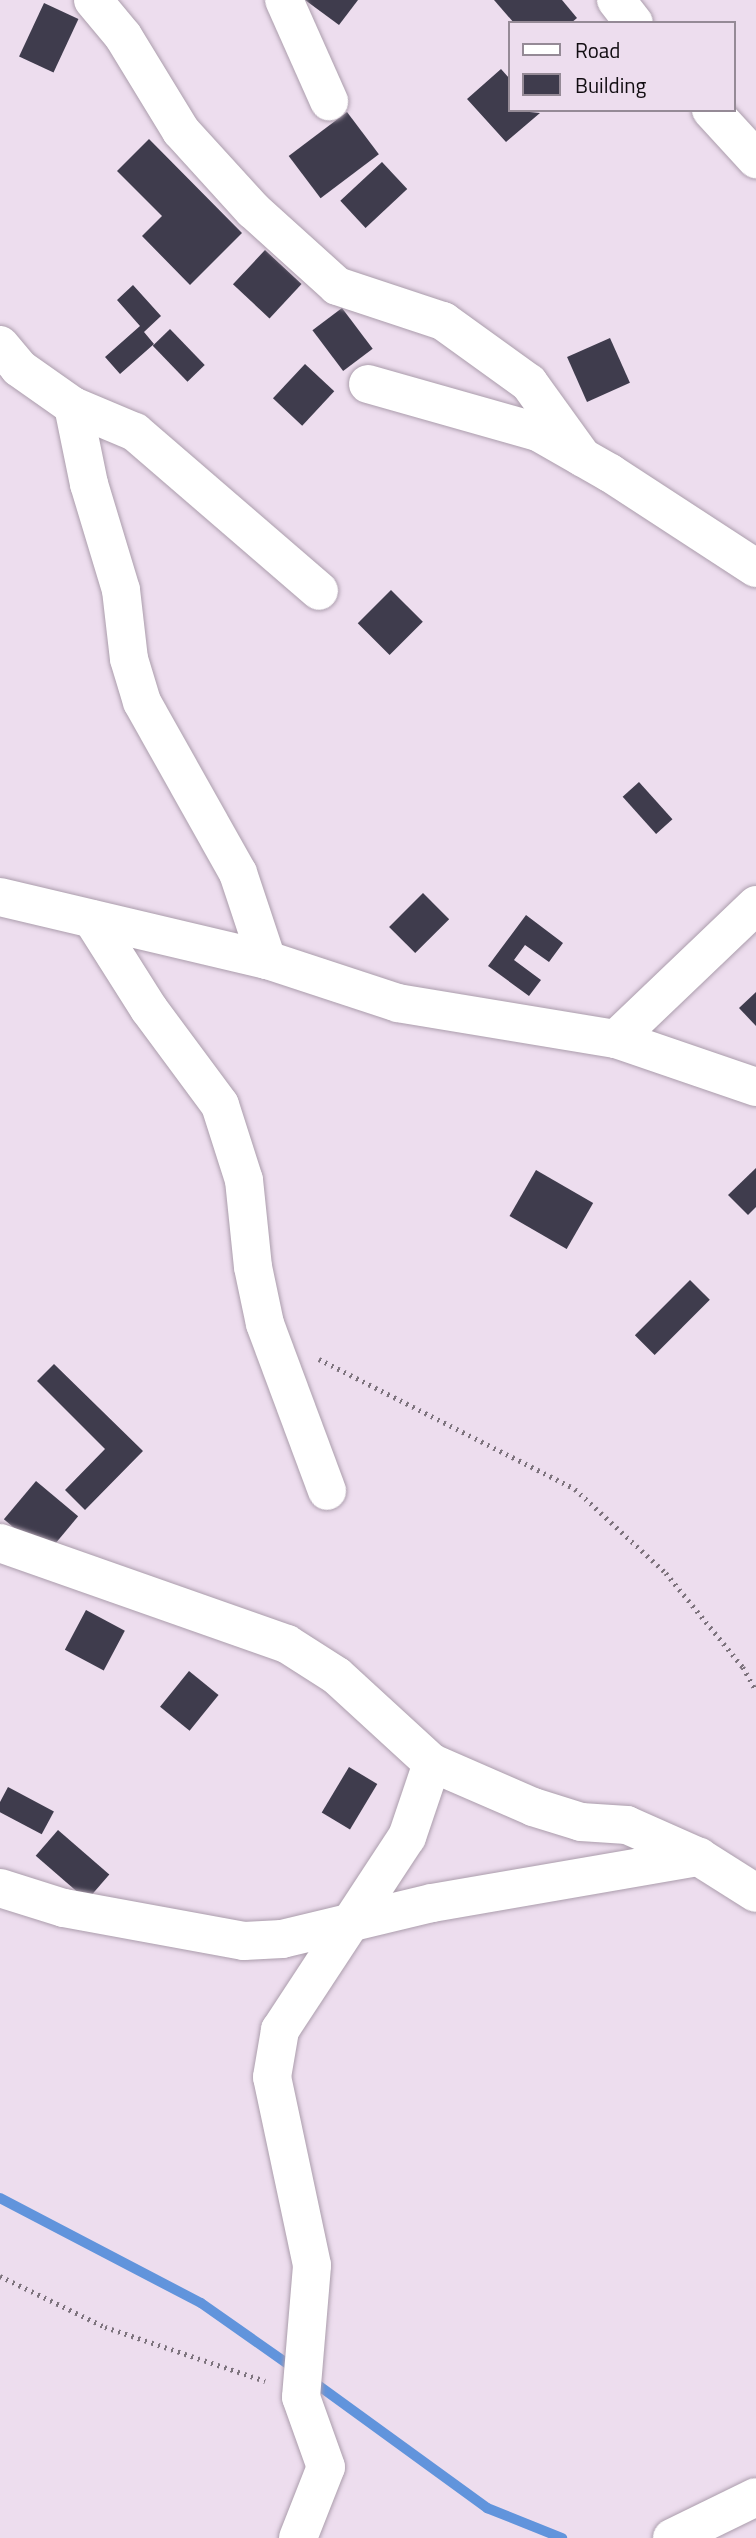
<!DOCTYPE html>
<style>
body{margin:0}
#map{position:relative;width:756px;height:2538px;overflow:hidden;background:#edddee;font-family:"Titillium Web",sans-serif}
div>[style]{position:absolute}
.stream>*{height:10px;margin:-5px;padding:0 5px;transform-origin:5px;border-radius:5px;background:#6194dc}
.building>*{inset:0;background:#3f3c4d;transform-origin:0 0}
.path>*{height:4.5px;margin-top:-2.25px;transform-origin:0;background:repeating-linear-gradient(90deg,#7d737d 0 2px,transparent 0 7px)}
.roads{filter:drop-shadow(0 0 2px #ab9dac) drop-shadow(0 0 2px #ab9dac)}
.minor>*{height:38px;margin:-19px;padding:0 19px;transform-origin:19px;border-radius:19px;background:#fff}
span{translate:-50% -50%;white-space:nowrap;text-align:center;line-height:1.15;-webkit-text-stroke:7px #edddee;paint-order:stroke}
.legend{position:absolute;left:508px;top:21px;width:228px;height:91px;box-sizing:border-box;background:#edddee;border:2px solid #958a96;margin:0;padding:9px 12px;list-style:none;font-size:21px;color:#120d12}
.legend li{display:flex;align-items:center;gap:14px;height:35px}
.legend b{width:35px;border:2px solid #958a96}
</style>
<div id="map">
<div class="stream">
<i style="left:0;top:2198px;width:227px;rotate:27.6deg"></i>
<i style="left:201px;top:2303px;width:115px;rotate:35.1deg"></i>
<i style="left:311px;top:2380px;width:218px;rotate:36deg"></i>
<i style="left:487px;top:2508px;width:81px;rotate:21.8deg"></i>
</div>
<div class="building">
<i style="clip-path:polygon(305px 0,358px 0,339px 25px)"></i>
<i style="clip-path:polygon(494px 0,562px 0,577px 18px,571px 23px,514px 23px)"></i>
<i style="left:44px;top:3px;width:38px;height:59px;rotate:25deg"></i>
<i style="clip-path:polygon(501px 69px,509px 78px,509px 110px,540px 113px,506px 142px,467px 99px)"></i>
<i style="left:347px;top:112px;width:53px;height:73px;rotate:53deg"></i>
<i style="clip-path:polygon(149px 139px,242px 233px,190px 285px,142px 236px,162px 216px,117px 171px)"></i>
<i style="left:382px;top:162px;width:37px;height:57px;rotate:47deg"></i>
<i style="left:265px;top:250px;width:50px;height:47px;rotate:43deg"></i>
<i style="clip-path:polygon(133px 285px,161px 316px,144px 332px,154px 344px,120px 374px,105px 357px,140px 326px,117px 300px)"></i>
<i style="left:342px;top:308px;width:51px;height:37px;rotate:53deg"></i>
<i style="left:170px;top:329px;width:50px;height:24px;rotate:46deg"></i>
<i style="left:610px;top:338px;width:49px;height:47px;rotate:66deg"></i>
<i style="left:305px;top:364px;width:40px;height:47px;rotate:43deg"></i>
<i style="left:391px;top:590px;width:45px;height:47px;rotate:45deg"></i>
<i style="left:639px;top:782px;width:50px;height:22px;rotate:48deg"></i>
<i style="left:423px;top:893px;width:37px;height:48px;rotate:45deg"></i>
<i style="clip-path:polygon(526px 915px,563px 943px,549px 962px,525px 945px,514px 960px,541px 980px,529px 996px,488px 966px)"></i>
<i style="clip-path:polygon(756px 992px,756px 1026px,739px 1008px)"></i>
<i style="clip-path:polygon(756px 1168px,756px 1207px,748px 1215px,728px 1195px)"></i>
<i style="left:536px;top:1170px;width:66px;height:53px;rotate:30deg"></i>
<i style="left:690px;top:1280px;width:28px;height:78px;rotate:45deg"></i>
<i style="clip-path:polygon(54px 1364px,143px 1451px,85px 1510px,65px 1490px,105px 1449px,37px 1381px)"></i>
<i style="left:36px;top:1481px;width:55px;height:50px;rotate:40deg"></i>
<i style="left:86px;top:1610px;width:44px;height:45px;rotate:28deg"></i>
<i style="left:189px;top:1671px;width:38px;height:46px;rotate:39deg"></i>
<i style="left:349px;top:1767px;width:33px;height:53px;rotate:31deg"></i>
<i style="left:8px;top:1787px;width:52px;height:26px;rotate:28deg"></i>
<i style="left:58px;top:1830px;width:68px;height:34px;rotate:41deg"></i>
</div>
<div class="path">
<i style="left:319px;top:1359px;width:287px;rotate:26.9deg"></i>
<i style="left:575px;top:1489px;width:124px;rotate:42.7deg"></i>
<i style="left:666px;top:1573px;width:122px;rotate:50.7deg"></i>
<i style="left:743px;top:1667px;width:26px;rotate:61deg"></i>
<i style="left:0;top:2276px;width:117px;rotate:25.9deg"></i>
<i style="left:105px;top:2327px;width:169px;rotate:18.6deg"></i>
</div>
<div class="roads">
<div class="minor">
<i style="left:93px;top:0;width:47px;rotate:50.2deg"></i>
<i style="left:123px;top:36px;width:111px;rotate:58.6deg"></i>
<i style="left:181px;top:131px;width:107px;rotate:47.7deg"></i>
<i style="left:253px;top:210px;width:113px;rotate:42.1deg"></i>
<i style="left:337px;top:286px;width:112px;rotate:18.3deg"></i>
<i style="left:443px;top:321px;width:106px;rotate:35.8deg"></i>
<i style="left:529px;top:383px;width:92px;rotate:54.2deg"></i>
<i style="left:284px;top:0;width:111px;rotate:66deg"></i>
<i style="left:616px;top:0;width:29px;rotate:52deg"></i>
<i style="left:711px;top:110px;width:67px;rotate:47.4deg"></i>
<i style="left:0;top:345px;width:30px;rotate:50deg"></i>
<i style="left:19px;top:368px;width:66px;rotate:35.1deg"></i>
<i style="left:73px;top:406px;width:67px;rotate:22.8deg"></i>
<i style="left:135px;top:432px;width:243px;rotate:40.8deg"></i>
<i style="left:368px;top:384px;width:177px;rotate:15.8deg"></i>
<i style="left:538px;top:432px;width:83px;rotate:29.7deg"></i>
<i style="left:610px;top:473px;width:174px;rotate:33.1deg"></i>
<i style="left:73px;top:406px;width:80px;rotate:78.4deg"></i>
<i style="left:89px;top:484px;width:111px;rotate:73.2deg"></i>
<i style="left:121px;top:590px;width:69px;rotate:83.4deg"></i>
<i style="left:129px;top:659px;width:45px;rotate:73.2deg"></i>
<i style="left:142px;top:702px;width:196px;rotate:60.7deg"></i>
<i style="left:238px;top:873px;width:92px;rotate:71.6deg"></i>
<i style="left:0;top:897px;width:274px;rotate:13.3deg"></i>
<i style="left:267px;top:960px;width:138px;rotate:18.2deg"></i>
<i style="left:398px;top:1003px;width:221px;rotate:9.4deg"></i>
<i style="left:616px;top:1039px;width:148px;rotate:18.9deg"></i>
<i style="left:92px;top:919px;width:107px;rotate:57.7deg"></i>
<i style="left:149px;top:1009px;width:119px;rotate:53.5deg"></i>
<i style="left:220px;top:1105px;width:79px;rotate:72.3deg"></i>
<i style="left:244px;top:1180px;width:87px;rotate:84.1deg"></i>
<i style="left:253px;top:1267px;width:58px;rotate:78.1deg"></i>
<i style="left:265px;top:1324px;width:178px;rotate:69.6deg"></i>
<i style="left:616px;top:1039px;width:194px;rotate:-43.7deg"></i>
<i style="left:0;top:1543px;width:304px;rotate:19.4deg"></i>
<i style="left:287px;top:1644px;width:59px;rotate:32.6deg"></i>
<i style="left:337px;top:1676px;width:129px;rotate:42.5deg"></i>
<i style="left:432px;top:1763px;width:110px;rotate:23.5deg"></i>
<i style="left:533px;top:1807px;width:50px;rotate:17.4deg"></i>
<i style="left:581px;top:1822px;width:46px;rotate:3.7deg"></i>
<i style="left:627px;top:1825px;width:79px;rotate:24deg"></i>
<i style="left:699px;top:1857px;width:67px;rotate:32.3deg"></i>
<i style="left:0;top:1888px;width:67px;rotate:17.4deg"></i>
<i style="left:64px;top:1908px;width:183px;rotate:10.4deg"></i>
<i style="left:244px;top:1941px;width:38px;rotate:-3deg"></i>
<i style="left:282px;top:1939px;width:154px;rotate:-13.5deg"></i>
<i style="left:432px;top:1903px;width:271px;rotate:-9.8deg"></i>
<i style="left:298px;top:2538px;width:76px;rotate:-68.5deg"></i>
<i style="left:326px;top:2467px;width:74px;rotate:-109.7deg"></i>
<i style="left:301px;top:2397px;width:132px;rotate:-85.2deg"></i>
<i style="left:312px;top:2265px;width:192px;rotate:-102deg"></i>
<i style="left:272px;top:2077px;width:48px;rotate:-80.3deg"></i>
<i style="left:280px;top:2030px;width:231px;rotate:-56.7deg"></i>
<i style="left:407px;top:1837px;width:78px;rotate:-71.3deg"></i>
<i style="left:672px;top:2538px;width:93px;rotate:-26deg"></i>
</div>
</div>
<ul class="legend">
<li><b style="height:9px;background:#fff"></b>Road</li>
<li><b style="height:19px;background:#3f3c4d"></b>Building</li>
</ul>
</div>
